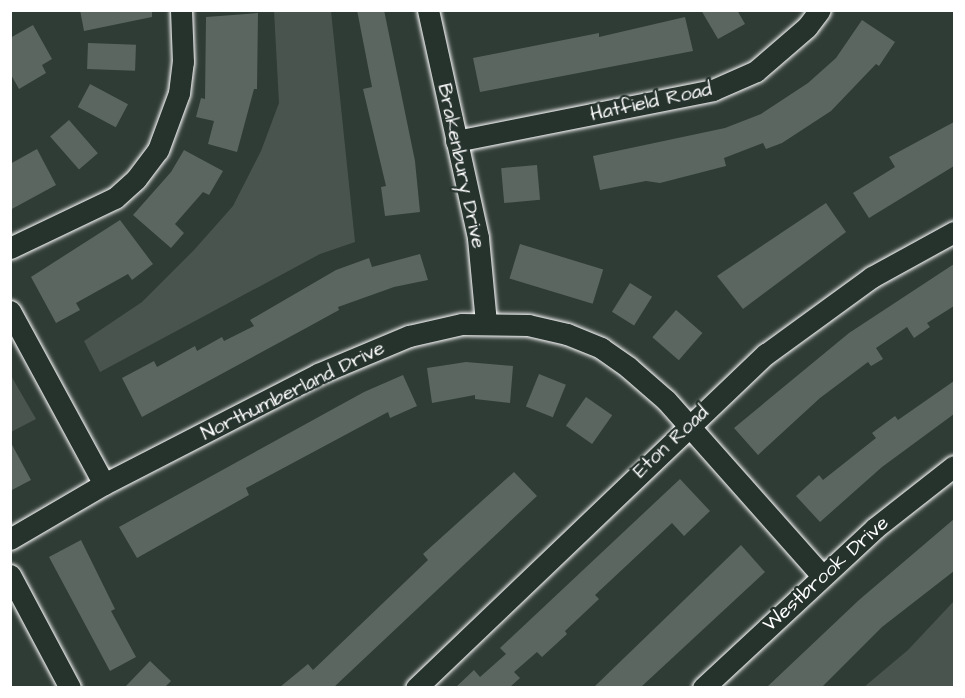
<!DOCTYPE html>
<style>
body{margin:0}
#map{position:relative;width:965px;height:698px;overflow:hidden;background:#2f3b35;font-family:"Architects Daughter",sans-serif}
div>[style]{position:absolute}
.green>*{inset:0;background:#4a544f}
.building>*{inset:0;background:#5b6661;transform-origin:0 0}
.roads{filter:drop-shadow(0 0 2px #fff) drop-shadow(0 0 2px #fff)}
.minor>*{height:21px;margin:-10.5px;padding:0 10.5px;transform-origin:10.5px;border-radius:10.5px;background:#26332d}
span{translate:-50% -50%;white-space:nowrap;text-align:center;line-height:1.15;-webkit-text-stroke:4.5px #26332d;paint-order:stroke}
.street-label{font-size:20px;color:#fff}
.frame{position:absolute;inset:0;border:12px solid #fff;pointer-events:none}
</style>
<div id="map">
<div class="green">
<i style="clip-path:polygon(274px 11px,331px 11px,355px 242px,320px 254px,100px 372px,84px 341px,142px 302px,194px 250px,233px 206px,261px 151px,279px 103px)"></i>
<i style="clip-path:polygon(10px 374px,36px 419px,11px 432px,10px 432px)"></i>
<i style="clip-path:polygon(954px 601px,954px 687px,864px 687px,908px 650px)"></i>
</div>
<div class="building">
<i style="clip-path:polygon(80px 10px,152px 10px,152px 17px,84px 31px)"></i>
<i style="clip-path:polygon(357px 10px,384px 10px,415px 161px,420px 212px,385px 216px,381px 187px,386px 186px,363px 89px,372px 87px)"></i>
<i style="clip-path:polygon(701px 10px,737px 10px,745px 24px,718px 39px)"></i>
<i style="clip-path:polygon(258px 13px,257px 89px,254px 89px,237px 152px,208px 144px,214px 121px,196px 117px,201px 98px,205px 99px,206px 17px)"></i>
<i style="clip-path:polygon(685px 17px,693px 51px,480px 92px,473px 58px,599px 33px,599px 37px)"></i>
<i style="clip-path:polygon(862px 20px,895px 42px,879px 66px,876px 64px,831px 111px,782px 143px,766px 149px,763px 143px,724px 158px,726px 166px,660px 183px,646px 181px,600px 190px,593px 156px,725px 128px,761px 114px,808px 83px,836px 58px)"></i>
<i style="clip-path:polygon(33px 25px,52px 59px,42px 65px,46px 73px,19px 89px,10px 73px,10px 38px)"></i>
<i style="left:88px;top:43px;width:48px;height:26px;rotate:2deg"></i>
<i style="left:90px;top:84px;width:43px;height:26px;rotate:28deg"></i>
<i style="left:69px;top:120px;width:44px;height:25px;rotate:49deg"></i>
<i style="clip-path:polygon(954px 122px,954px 166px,869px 218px,853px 193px,895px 167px,889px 157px)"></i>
<i style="clip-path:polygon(37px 149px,56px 185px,10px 210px,10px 164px)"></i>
<i style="clip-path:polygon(184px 150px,223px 171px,209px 195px,203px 192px,175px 224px,184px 233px,171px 248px,133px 215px,171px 172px)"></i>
<i style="left:537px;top:165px;width:35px;height:36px;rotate:85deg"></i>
<i style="clip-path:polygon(826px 203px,846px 232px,743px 309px,717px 276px)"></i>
<i style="clip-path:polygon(120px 220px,153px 264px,132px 280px,128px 274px,76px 303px,80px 310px,56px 323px,31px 277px)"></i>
<i style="left:520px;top:244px;width:87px;height:36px;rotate:17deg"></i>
<i style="clip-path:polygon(420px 254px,428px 280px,394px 287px,338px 307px,339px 310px,308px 327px,142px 417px,122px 378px,154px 361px,157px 367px,195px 346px,197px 351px,222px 337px,224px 341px,254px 326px,250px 320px,336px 270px,369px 258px,372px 267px)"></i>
<i style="clip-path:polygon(954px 264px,954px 306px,927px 323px,930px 327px,914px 338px,907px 327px,876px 348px,883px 359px,871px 366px,868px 362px,820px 398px,758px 455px,734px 428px,849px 333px)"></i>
<i style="left:630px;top:283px;width:26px;height:34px;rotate:32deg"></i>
<i style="left:676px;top:310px;width:35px;height:36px;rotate:41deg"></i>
<i style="clip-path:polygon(466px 362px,513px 366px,510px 403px,475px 399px,475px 395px,432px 403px,427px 368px)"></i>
<i style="left:539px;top:374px;width:29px;height:35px;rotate:22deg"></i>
<i style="clip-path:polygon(403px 375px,417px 406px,390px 418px,388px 412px,246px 488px,249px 495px,137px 558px,119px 527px,364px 392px)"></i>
<i style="clip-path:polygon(954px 381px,954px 414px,882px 467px,820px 522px,796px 496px,819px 475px,823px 480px,876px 438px,872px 433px,895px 416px,898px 420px)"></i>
<i style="left:586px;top:397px;width:32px;height:35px;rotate:35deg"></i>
<i style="clip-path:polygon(10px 441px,31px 480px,10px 491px)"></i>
<i style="clip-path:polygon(514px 472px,537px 496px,334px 687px,280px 687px,308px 664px,313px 670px,428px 560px,423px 554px)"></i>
<i style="clip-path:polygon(680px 479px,710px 511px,684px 536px,672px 523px,595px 595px,599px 599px,565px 631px,567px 634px,542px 657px,537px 652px,514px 672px,520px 678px,510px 687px,456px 687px,474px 670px,480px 677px,506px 654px,500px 648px)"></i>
<i style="clip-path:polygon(954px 519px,954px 571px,882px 627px,822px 687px,767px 687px,859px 600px)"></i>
<i style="clip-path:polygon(81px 540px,115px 609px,111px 611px,136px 657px,110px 671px,49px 557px)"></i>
<i style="clip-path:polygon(741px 545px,765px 572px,641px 687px,594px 687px)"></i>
<i style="clip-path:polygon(150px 661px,171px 681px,165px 687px,125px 687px)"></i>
</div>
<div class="roads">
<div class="minor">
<i style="left:428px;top:10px;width:233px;rotate:77.6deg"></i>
<i style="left:478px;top:238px;width:85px;rotate:84.6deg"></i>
<i style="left:456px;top:141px;width:262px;rotate:-11.2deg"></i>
<i style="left:713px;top:90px;width:47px;rotate:-23.8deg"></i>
<i style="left:756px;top:71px;width:67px;rotate:-40.8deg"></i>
<i style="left:807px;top:27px;width:21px;rotate:-53deg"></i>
<i style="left:10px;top:248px;width:116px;rotate:-25.5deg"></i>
<i style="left:115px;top:198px;width:28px;rotate:-42deg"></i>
<i style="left:136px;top:179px;width:36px;rotate:-53deg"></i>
<i style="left:158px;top:150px;width:61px;rotate:-69.8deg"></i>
<i style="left:179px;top:93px;width:31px;rotate:-83deg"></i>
<i style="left:183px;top:62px;width:52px;rotate:-92.2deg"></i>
<i style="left:10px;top:311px;width:197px;rotate:61.5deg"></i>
<i style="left:10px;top:539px;width:109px;rotate:-30.3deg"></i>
<i style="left:104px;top:484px;width:241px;rotate:-27.2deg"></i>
<i style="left:318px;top:374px;width:99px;rotate:-22.7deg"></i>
<i style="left:409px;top:336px;width:54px;rotate:-12.8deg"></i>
<i style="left:462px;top:324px;width:66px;rotate:0.9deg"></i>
<i style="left:528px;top:325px;width:40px;rotate:13deg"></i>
<i style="left:567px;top:334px;width:37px;rotate:22deg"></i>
<i style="left:601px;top:348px;width:33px;rotate:35deg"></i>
<i style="left:628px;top:367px;width:50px;rotate:41deg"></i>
<i style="left:666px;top:400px;width:235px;rotate:48.4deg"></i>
<i style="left:10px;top:575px;width:128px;rotate:62deg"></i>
<i style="left:416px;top:688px;width:484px;rotate:-43.7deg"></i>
<i style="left:766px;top:354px;width:131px;rotate:-36deg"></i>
<i style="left:872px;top:277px;width:94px;rotate:-28.8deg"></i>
<i style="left:703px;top:688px;width:235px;rotate:-42.9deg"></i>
<i style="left:875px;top:528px;width:100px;rotate:-38.1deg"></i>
</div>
</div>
<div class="street-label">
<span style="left:651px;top:102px;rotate:-12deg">Hatfield Road</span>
<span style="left:461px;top:166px;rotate:78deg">Brakenbury Drive</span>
<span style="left:293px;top:391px;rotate:-26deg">Northumberland Drive</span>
<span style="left:671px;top:442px;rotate:-43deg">Eton Road</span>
<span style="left:826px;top:574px;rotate:-42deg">Westbrook Drive</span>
</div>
<div class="frame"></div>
</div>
